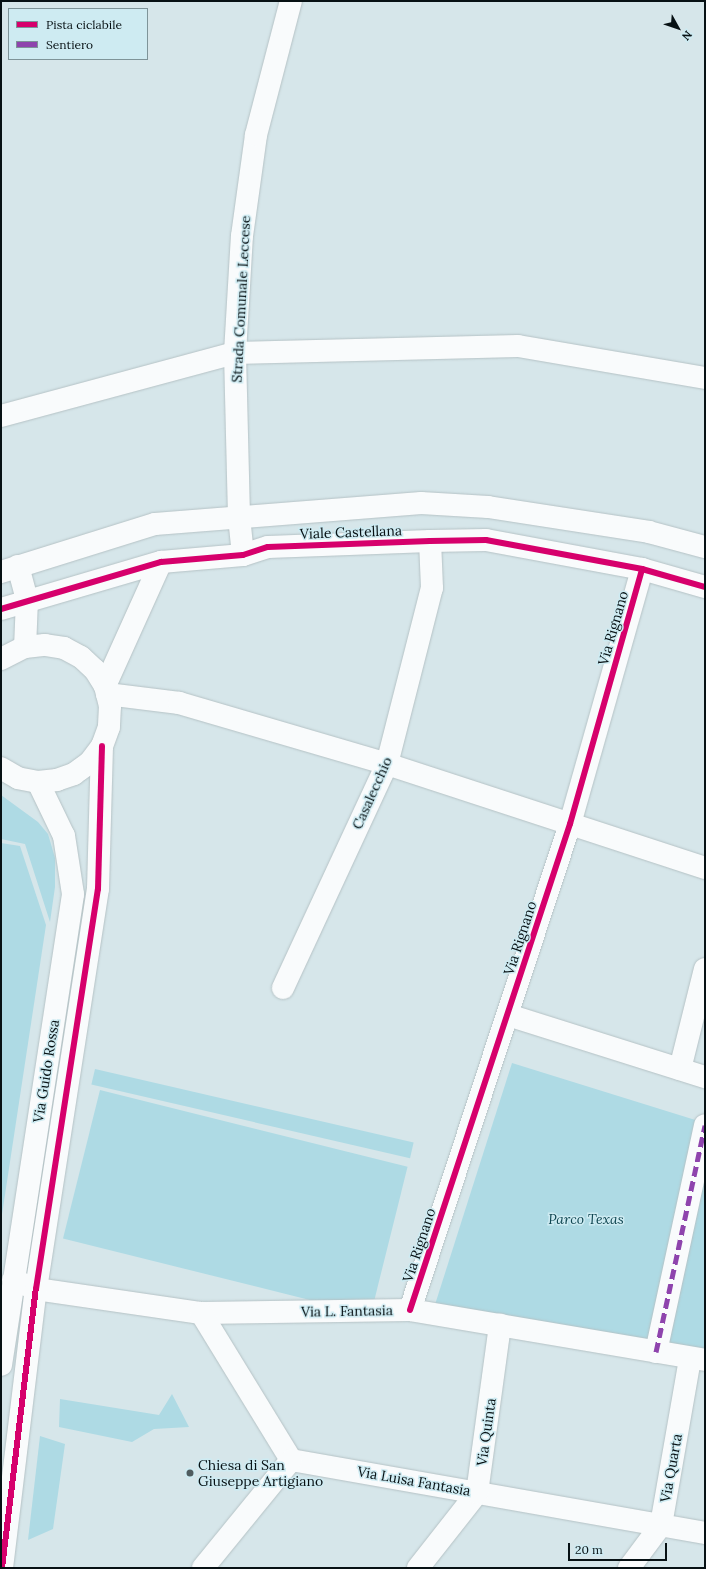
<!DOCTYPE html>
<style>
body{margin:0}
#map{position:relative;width:706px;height:1569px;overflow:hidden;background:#d6e6ea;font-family:Lora,serif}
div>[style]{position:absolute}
.green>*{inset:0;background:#aedae4;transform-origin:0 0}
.roads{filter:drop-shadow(0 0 1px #b5c2c5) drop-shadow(0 0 1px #b5c2c5)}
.street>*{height:22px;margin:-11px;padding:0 11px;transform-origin:11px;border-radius:11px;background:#f9fbfc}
.quiet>*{height:5px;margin-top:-2.5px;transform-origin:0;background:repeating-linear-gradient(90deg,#8e44ad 0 10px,transparent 0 15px)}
.cycleway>*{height:6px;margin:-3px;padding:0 3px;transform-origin:3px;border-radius:3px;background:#d6006c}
.dots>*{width:11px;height:11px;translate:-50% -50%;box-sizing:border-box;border:2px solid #ceebf2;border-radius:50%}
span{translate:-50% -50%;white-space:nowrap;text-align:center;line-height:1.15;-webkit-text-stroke:3px #ceebf2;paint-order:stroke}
.street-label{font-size:14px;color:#071114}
.park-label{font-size:14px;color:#0f4651;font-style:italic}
.poi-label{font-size:14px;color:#071114}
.left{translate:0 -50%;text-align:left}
.frame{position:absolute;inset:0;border:2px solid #071114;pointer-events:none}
.legend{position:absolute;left:8px;top:8px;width:140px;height:52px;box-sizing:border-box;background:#ceebf2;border:1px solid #7e9499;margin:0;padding:5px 7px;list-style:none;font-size:12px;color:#071114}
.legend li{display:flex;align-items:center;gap:8px;height:20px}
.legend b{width:20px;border:1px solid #7e9499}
.north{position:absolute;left:658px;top:8px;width:40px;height:40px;-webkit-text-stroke:3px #ceebf2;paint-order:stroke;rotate:130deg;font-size:11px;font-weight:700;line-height:16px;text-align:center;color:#071114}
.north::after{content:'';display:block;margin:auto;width:14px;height:18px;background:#071114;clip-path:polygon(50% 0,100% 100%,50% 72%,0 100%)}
.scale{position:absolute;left:568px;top:1543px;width:99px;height:18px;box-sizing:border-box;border:2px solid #071114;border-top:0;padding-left:5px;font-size:12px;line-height:14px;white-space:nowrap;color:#071114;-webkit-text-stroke:3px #ceebf2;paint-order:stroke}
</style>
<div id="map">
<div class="green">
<i style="clip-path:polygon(1px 795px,38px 822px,48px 834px,55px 858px,55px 887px,50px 922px,25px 844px,1px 839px)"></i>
<i style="clip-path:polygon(1px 843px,20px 846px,46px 925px,1px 1221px)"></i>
<i style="clip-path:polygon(512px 1063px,705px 1123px,705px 1360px,432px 1314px)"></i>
<i style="left:95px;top:1069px;width:327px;height:16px;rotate:13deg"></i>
<i style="left:100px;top:1090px;width:317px;height:153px;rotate:14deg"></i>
<i style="clip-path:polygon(172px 1394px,189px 1427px,154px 1429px,132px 1442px,59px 1427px,60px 1399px,159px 1415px)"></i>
<i style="clip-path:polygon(40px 1436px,65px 1444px,53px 1529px,28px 1540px)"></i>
</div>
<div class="roads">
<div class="street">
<i style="left:1px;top:416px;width:242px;rotate:-15.1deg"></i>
<i style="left:235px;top:353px;width:283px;rotate:-1.4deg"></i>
<i style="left:518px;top:346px;width:190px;rotate:9.7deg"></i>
<i style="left:243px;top:555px;width:38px;rotate:-96deg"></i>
<i style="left:239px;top:517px;width:164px;rotate:-91.4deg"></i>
<i style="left:235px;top:353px;width:117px;rotate:-86.6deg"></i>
<i style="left:242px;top:236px;width:102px;rotate:-82.1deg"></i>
<i style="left:256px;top:135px;width:138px;rotate:-75.4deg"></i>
<i style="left:18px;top:566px;width:35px;rotate:75deg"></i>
<i style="left:27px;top:600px;width:47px;rotate:92.4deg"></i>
<i style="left:1px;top:572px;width:161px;rotate:-17.3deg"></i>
<i style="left:155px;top:524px;width:267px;rotate:-4.5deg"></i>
<i style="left:421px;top:503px;width:67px;rotate:3.4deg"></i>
<i style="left:488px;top:507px;width:163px;rotate:8.8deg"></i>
<i style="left:649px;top:532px;width:58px;rotate:15deg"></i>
<i style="left:1px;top:609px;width:167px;rotate:-16.4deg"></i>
<i style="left:161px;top:562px;width:82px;rotate:-4.9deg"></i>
<i style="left:243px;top:555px;width:26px;rotate:-18deg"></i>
<i style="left:268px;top:547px;width:162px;rotate:-2.1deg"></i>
<i style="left:430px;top:541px;width:56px;rotate:-1deg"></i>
<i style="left:486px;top:540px;width:159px;rotate:10.5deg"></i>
<i style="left:642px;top:569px;width:66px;rotate:15.9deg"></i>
<i style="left:1px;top:659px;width:27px;rotate:-27deg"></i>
<i style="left:25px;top:647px;width:20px;rotate:-6deg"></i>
<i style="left:45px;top:645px;width:19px;rotate:9deg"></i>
<i style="left:64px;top:648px;width:19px;rotate:28deg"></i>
<i style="left:81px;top:657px;width:19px;rotate:43deg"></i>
<i style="left:95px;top:670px;width:19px;rotate:58deg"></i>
<i style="left:105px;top:686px;width:21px;rotate:76deg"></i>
<i style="left:110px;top:706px;width:21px;rotate:93deg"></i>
<i style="left:109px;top:727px;width:20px;rotate:110deg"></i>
<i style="left:102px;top:746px;width:21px;rotate:127deg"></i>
<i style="left:89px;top:763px;width:19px;rotate:144deg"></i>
<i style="left:74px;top:774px;width:18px;rotate:161deg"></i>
<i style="left:57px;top:780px;width:19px;rotate:174deg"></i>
<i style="left:38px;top:782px;width:20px;rotate:-169deg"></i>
<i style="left:18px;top:778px;width:20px;rotate:-150deg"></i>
<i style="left:105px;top:686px;width:136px;rotate:-65.7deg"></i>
<i style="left:107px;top:694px;width:73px;rotate:7.1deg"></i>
<i style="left:179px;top:703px;width:217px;rotate:16.3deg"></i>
<i style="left:387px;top:764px;width:335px;rotate:18.1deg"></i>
<i style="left:283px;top:988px;width:247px;rotate:-65.1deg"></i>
<i style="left:387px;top:764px;width:182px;rotate:-75.7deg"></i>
<i style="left:432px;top:588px;width:47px;rotate:-92.4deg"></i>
<i style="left:508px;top:1015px;width:207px;rotate:17.5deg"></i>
<i style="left:680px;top:1069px;width:103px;rotate:-76deg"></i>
<i style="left:13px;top:1280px;width:25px;rotate:21deg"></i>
<i style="left:36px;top:1289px;width:167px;rotate:8.3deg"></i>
<i style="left:201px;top:1313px;width:209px;rotate:-0.8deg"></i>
<i style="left:410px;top:1310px;width:299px;rotate:9.6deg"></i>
<i style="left:410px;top:1310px;width:512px;rotate:-71.78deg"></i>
<i style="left:570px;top:824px;width:265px;rotate:-74.2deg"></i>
<i style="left:201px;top:1313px;width:172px;rotate:58.5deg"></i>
<i style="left:291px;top:1460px;width:420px;rotate:10deg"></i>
<i style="left:656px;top:1352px;width:232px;rotate:-77.8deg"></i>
<i style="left:1px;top:1365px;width:476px;rotate:-81.3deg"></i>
<i style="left:73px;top:894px;width:59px;rotate:-98.8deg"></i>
<i style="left:64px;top:836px;width:60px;rotate:-115.7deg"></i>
<i style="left:2px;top:1568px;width:281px;rotate:-83.1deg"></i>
<i style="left:36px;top:1289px;width:405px;rotate:-81.2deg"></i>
<i style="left:98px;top:889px;width:143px;rotate:-88.4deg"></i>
<i style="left:203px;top:1568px;width:139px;rotate:-50.8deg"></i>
<i style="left:418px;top:1568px;width:95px;rotate:-51.8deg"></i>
<i style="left:477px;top:1493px;width:170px;rotate:-82.2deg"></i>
<i style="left:629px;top:1568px;width:54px;rotate:-53.3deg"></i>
<i style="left:661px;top:1525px;width:169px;rotate:-80.1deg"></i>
</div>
</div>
<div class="quiet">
<i style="left:656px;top:1352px;width:232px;rotate:-77.8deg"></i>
</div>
<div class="cycleway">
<i style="left:1px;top:609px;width:167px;rotate:-16.4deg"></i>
<i style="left:161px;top:562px;width:82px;rotate:-4.9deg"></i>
<i style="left:243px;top:555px;width:26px;rotate:-18deg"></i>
<i style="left:268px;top:547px;width:162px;rotate:-2.1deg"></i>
<i style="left:430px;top:541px;width:56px;rotate:-1deg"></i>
<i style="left:486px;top:540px;width:159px;rotate:10.5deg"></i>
<i style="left:642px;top:569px;width:66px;rotate:15.9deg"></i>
<i style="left:410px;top:1310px;width:512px;rotate:-71.78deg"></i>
<i style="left:570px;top:824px;width:265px;rotate:-74.2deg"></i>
<i style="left:2px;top:1568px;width:281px;rotate:-83.1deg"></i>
<i style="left:36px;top:1289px;width:405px;rotate:-81.2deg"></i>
<i style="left:98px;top:889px;width:143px;rotate:-88.4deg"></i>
</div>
<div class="dots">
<i style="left:190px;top:1473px;background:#4f5c5f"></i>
</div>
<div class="street-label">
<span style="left:241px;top:299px;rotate:-87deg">Strada Comunale Leccese</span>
<span style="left:351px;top:532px;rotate:-2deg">Viale Castellana</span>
<span style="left:613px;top:628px;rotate:-74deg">Via Rignano</span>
<span style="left:372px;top:793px;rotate:-66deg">Casalecchio</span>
<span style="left:520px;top:938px;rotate:-72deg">Via Rignano</span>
<span style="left:46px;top:1071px;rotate:-81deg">Via Guido Rossa</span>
<span style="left:419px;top:1245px;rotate:-72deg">Via Rignano</span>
<span style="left:347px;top:1311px;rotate:-1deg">Via L. Fantasia</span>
<span style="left:486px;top:1432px;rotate:-82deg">Via Quinta</span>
<span style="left:671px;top:1468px;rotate:-80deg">Via Quarta</span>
<span style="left:414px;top:1481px;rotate:10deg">Via Luisa Fantasia</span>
</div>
<div class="park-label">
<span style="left:586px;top:1219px">Parco Texas</span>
</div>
<div class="poi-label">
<span class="left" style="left:198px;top:1473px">Chiesa di San<br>Giuseppe Artigiano</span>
</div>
<div class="frame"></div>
<ul class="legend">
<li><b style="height:5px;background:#d6006c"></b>Pista ciclabile</li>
<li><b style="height:5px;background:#8e44ad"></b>Sentiero</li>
</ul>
<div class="north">N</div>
<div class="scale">20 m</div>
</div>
